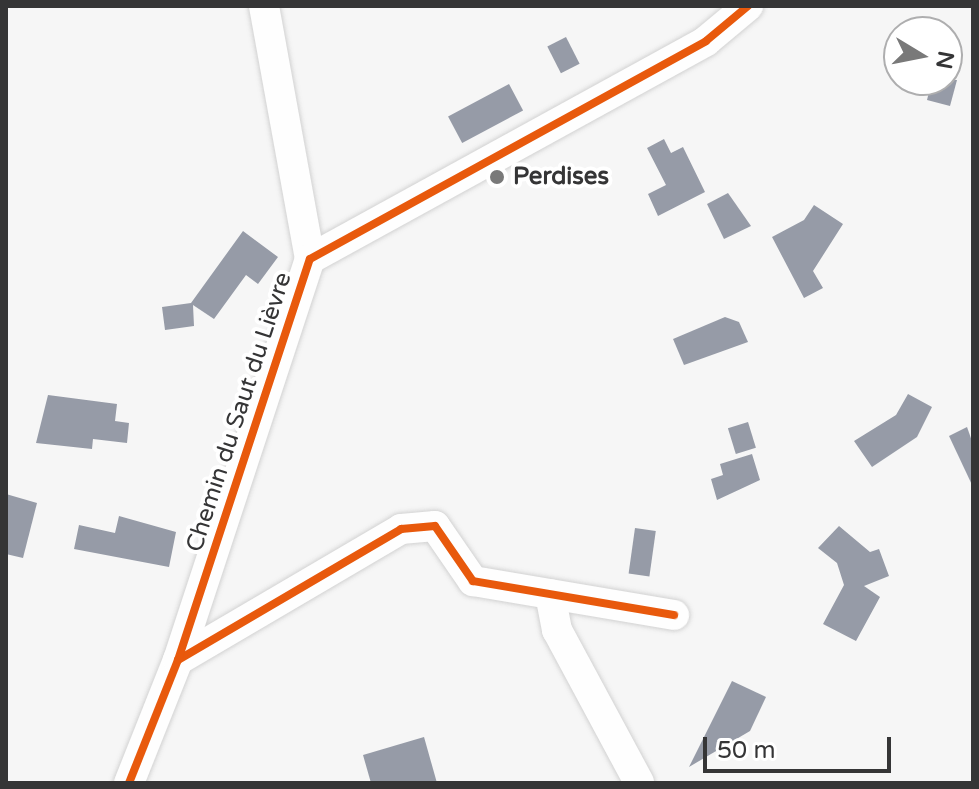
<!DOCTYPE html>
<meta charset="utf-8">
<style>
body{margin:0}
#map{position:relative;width:979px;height:789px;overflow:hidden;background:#f6f6f6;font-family:"Varela Round",sans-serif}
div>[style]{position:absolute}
.building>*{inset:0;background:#969ba7;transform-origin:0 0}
.roads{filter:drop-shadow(0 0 2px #d2d2d2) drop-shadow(0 0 2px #d2d2d2)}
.minor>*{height:30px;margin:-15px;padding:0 15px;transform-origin:15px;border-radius:15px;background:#fefefe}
.cycleway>*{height:8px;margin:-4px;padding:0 4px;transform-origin:4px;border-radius:4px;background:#e8590c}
.dots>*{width:22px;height:22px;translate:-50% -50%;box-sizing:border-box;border:4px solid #fff;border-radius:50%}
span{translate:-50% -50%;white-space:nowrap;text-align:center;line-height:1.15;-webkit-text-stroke:8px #fff;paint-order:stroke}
.poi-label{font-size:24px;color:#353536;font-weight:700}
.left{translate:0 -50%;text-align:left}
.street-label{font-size:24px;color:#353536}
.frame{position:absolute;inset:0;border:8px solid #353536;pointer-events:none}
.north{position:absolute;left:883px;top:16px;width:80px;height:80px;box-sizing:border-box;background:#fff;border:2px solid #aeaeaf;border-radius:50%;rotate:100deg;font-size:22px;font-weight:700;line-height:32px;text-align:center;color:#353536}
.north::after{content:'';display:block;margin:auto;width:28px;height:36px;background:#797979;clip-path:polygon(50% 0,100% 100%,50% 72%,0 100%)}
.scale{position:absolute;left:703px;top:737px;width:188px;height:36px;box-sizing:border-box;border:4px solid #353536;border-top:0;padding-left:10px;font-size:24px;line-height:28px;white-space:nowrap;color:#353536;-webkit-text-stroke:6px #fff;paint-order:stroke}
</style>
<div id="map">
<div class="building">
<i style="left:566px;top:37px;width:30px;height:21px;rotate:63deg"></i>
<i style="clip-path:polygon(932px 80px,957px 80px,950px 106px,927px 100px)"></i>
<i style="left:509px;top:84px;width:30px;height:69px;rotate:62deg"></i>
<i style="clip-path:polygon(664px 139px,671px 153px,683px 147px,705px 192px,658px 216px,648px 194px,666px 185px,647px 148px)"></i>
<i style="clip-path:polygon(728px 193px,751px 226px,724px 239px,707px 204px)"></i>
<i style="clip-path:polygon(814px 205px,843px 224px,813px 271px,823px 288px,804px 298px,772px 237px,804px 220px)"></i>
<i style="clip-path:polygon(243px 231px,278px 257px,258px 284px,246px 275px,214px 319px,193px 305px,194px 326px,165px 330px,162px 307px,191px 303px)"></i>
<i style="clip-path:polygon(725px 317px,739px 322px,748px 342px,684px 365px,673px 339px)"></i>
<i style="clip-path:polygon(908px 394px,932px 407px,917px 437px,872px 467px,854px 441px,896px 415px)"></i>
<i style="clip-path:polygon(48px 395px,117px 404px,115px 421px,129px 423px,127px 443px,93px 439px,92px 449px,36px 443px)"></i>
<i style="left:748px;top:422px;width:27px;height:21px;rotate:73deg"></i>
<i style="clip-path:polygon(967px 427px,973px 444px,973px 487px,949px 436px)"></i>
<i style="clip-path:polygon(752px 454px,760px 480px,717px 500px,711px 479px,723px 475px,720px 464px)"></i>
<i style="clip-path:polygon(6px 494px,37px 503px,23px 558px,6px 554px)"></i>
<i style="clip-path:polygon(119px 516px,176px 532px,169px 567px,74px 549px,79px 525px,115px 533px)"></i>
<i style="clip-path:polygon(839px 526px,870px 552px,879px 549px,889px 576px,864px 586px,880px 597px,856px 641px,823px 624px,844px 585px,837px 563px,818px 548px)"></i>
<i style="left:635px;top:528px;width:21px;height:46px;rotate:8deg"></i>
<i style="clip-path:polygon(732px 681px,766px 697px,750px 731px,689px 767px)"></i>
<i style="clip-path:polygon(424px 737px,437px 783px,371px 783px,363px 755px)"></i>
</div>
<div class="roads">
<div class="minor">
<i style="left:264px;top:6px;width:257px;rotate:79.7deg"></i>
<i style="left:550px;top:594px;width:37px;rotate:79deg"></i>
<i style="left:557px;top:630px;width:173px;rotate:61.7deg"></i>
<i style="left:178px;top:660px;width:259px;rotate:-30.4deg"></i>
<i style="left:401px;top:529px;width:34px;rotate:-5deg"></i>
<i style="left:435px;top:526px;width:67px;rotate:55.4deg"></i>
<i style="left:473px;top:581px;width:204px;rotate:9.6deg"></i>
<i style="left:129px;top:783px;width:132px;rotate:-68.3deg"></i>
<i style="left:178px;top:660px;width:422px;rotate:-71.8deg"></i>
<i style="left:310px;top:259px;width:452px;rotate:-28.8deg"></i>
<i style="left:706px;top:41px;width:55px;rotate:-39.8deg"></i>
</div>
</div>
<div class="cycleway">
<i style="left:178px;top:660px;width:259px;rotate:-30.4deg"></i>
<i style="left:401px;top:529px;width:34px;rotate:-5deg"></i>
<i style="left:435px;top:526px;width:67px;rotate:55.4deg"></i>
<i style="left:473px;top:581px;width:204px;rotate:9.6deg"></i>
<i style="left:129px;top:783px;width:132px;rotate:-68.3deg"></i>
<i style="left:178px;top:660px;width:422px;rotate:-71.8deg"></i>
<i style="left:310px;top:259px;width:452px;rotate:-28.8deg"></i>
<i style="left:706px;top:41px;width:55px;rotate:-39.8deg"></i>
</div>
<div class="dots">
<i style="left:497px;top:177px;background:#797979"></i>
</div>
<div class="poi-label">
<span class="left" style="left:513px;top:177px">Perdises</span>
</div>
<div class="street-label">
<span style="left:239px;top:412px;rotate:-72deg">Chemin du Saut du Lièvre</span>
</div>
<div class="frame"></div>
<div class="north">N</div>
<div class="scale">50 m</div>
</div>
